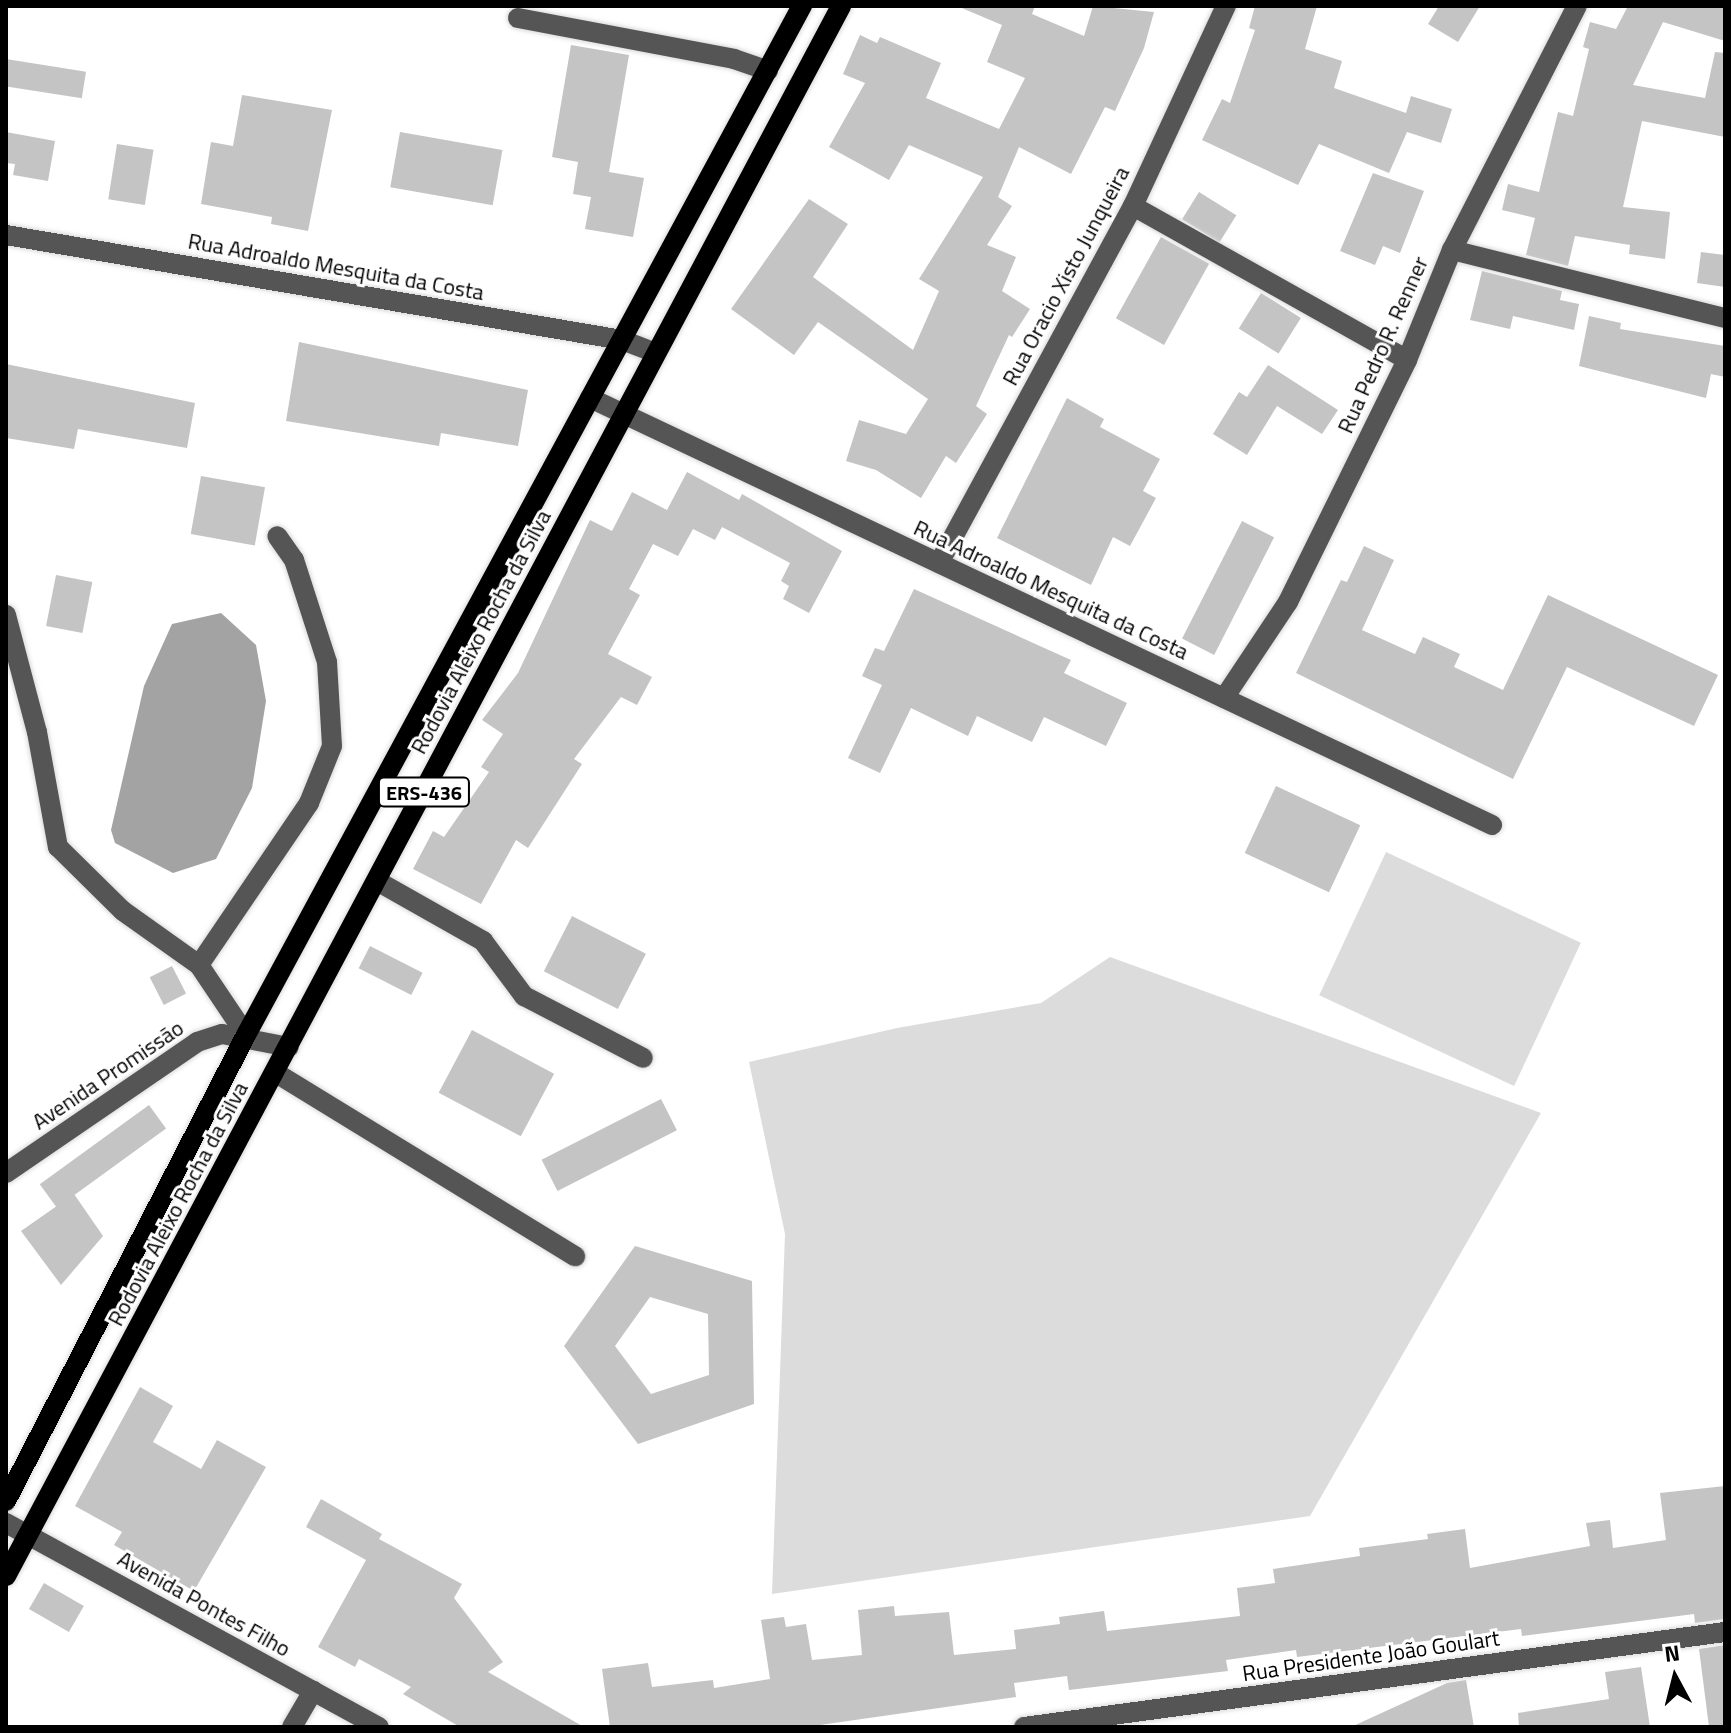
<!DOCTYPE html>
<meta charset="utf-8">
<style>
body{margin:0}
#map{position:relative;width:1731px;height:1733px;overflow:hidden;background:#fff;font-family:"Titillium Web",sans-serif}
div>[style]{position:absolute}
.green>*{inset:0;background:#dcdcdc;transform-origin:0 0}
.water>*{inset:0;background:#a3a3a3}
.building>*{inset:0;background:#c4c4c4;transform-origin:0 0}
.roads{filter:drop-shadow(0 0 2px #dbdbdb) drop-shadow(0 0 2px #dbdbdb)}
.minor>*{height:20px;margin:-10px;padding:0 10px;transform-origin:10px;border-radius:10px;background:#555}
.major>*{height:20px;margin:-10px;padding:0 10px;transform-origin:10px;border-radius:10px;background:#000}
span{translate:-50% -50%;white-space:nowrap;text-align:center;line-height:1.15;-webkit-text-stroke:6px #fff;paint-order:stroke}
.shield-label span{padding:2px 6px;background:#fff;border:2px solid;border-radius:6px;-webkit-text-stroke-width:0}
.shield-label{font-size:20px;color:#000;font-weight:700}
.street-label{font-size:22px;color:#000}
.frame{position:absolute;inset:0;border:8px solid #000;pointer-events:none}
.north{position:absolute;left:1635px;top:1637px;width:80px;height:80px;-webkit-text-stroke:6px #fff;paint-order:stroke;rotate:353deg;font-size:22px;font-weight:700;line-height:32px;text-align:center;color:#000}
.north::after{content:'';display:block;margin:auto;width:28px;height:36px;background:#000;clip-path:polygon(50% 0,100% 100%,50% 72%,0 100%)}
</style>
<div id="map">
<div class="green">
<i style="left:1386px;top:852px;width:215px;height:158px;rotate:25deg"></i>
<i style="clip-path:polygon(1110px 957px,1541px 1113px,1310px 1516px,772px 1594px,785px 1234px,749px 1062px,897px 1028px,1041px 1003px)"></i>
</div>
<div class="water">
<i style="clip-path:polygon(221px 613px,256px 645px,266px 701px,252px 788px,216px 859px,173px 873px,115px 843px,111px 830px,144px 686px,172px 624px)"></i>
</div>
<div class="building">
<i style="clip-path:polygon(957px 6px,1035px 6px,1032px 14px,1084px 36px,1093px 6px,1154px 12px,1144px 48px,1115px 111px,1105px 107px,1071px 174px,1019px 147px,998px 197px,1012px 206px,987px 245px,1016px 257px,1002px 291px,1030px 309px,1012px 337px,1009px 335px,976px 406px,987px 414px,956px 463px,946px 456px,921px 498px,876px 470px,846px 461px,859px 420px,906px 434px,928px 399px,818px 322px,794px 355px,731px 309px,809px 199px,848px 224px,813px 277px,913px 350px,939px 291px,919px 279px,983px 177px,909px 145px,889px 180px,829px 147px,865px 83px,843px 74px,860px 35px,877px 43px,880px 37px,941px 63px,926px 98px,999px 129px,1025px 78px,987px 62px,1002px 25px)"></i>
<i style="clip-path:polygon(1255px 6px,1317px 6px,1305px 49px,1342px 61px,1334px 88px,1406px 113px,1411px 96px,1452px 109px,1441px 143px,1407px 132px,1389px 173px,1319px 144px,1298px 185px,1202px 140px,1222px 99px,1230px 103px,1255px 30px,1249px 28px)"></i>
<i style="clip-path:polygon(1439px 6px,1480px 6px,1458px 42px,1428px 24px)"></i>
<i style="clip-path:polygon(1628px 6px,1725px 6px,1725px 41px,1663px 22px,1633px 85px,1705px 98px,1715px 52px,1725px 53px,1725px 137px,1642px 121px,1623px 207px,1670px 212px,1665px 259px,1629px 254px,1630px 245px,1575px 236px,1568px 266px,1526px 255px,1535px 218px,1502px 210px,1508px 184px,1539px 192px,1558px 112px,1573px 116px,1589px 49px,1583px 47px,1590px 22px,1616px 29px)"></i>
<i style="clip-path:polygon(571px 45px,629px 55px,609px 172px,644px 178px,633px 237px,585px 229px,591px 197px,573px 194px,578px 162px,552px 157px)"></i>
<i style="left:6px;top:59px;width:81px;height:27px;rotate:9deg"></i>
<i style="clip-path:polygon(242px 95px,332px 110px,308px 231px,271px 224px,272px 217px,201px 204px,211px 142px,233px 146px)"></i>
<i style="clip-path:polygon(6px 132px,55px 141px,48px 181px,13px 175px,15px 164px,6px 163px)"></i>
<i style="left:400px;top:132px;width:104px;height:56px;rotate:10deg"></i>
<i style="left:117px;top:144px;width:37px;height:56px;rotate:9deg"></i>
<i style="clip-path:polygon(1373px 173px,1424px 191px,1400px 253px,1383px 246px,1375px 265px,1340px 251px)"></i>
<i style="left:1199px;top:192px;width:44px;height:32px;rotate:32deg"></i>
<i style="left:1161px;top:237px;width:55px;height:93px;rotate:29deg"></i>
<i style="clip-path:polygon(1701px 252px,1725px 255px,1725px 287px,1697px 283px)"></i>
<i style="clip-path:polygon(1482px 271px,1562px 291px,1560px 300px,1579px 304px,1574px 330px,1513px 316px,1510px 329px,1470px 320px)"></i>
<i style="left:1261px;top:293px;width:47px;height:42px;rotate:32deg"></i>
<i style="clip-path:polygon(1589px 316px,1621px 323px,1620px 329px,1725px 346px,1725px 377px,1711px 374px,1706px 398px,1579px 366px)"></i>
<i style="clip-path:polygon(299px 342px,528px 390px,518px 446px,441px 433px,439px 446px,286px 421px)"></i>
<i style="clip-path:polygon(6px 364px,195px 403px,187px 448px,78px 429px,74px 449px,6px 438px)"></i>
<i style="clip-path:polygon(1268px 365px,1338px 410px,1322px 434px,1277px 406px,1247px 455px,1213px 434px,1239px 392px,1247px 397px)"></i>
<i style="clip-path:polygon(1067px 398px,1104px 419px,1100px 427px,1160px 459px,1143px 491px,1156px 498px,1130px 546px,1113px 537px,1091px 585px,997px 538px)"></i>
<i style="clip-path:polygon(687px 472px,739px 500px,742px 494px,842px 551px,809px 613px,783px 599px,789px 586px,781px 581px,790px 563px,722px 527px,715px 540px,693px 529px,678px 556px,653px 544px,629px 589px,640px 595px,608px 654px,652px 677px,637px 705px,621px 697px,574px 759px,582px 764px,528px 848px,516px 840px,481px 904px,413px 869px,433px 831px,444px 837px,489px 772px,481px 767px,503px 734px,482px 720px,518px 673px,590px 520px,612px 531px,632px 492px,667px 510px)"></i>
<i style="left:201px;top:476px;width:65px;height:59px;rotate:10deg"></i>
<i style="left:1242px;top:521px;width:36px;height:132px;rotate:27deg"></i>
<i style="clip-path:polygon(1364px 546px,1394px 560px,1362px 630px,1415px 654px,1423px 637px,1460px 654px,1454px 667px,1503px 690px,1548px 595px,1718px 675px,1694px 726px,1567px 667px,1513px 779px,1296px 673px,1341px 580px,1347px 582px)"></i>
<i style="left:56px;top:575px;width:37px;height:52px;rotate:11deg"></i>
<i style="clip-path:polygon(914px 589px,1071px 660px,1064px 673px,1127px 703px,1106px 746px,1044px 717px,1032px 742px,977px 716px,968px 736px,911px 708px,880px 773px,848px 758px,882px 685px,862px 676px,875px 648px,884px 651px)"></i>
<i style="left:1276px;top:786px;width:93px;height:74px;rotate:25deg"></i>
<i style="left:572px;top:916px;width:83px;height:62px;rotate:27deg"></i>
<i style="left:370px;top:946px;width:59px;height:25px;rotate:27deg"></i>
<i style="left:172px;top:966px;width:31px;height:25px;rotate:63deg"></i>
<i style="left:472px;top:1030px;width:93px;height:71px;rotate:28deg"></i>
<i style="left:661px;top:1099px;width:35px;height:134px;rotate:63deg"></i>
<i style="left:149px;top:1105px;width:29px;height:135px;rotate:54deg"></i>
<i style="clip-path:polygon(74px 1194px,103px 1236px,61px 1285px,21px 1231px)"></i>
<i style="clip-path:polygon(evenodd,635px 1246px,752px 1281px,754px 1404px,638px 1444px,564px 1346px,635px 1246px,650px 1297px,708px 1314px,709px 1375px,651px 1394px,615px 1346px,650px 1297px)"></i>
<i style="clip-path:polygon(140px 1387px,173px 1406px,153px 1442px,201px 1469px,217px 1440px,266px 1467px,194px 1591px,114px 1545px,122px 1532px,75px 1506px)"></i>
<i style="clip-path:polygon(1725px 1486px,1725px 1619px,1695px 1623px,1694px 1614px,1522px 1636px,1521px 1629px,1297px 1657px,1296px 1650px,1226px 1660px,1228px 1671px,1069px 1690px,1067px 1676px,1014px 1683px,1016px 1697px,820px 1725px,610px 1727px,602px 1669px,648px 1663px,652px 1687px,713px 1680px,714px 1688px,770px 1679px,761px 1620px,784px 1617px,786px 1627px,806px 1624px,812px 1660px,862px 1655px,858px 1610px,894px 1606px,895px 1616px,949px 1612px,954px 1655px,1016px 1649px,1014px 1630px,1060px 1624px,1059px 1617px,1104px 1611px,1107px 1631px,1240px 1616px,1237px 1588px,1275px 1583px,1273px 1569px,1360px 1556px,1359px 1548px,1428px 1539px,1427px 1534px,1465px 1529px,1470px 1568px,1590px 1546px,1586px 1523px,1610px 1520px,1613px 1548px,1666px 1540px,1660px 1493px)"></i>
<i style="clip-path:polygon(321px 1499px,382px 1534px,379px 1539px,462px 1584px,454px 1598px,503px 1662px,488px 1672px,584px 1727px,460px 1727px,403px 1694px,411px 1687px,359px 1659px,355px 1667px,318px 1647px,366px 1560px,306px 1527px)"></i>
<i style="left:44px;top:1583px;width:46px;height:30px;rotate:30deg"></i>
<i style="clip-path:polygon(1725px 1645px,1725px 1727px,1709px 1727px,1699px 1649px)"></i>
<i style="clip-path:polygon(1641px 1667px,1650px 1727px,1519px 1727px,1518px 1713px,1609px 1699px,1605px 1672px)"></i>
<i style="clip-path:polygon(1466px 1680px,1474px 1727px,1351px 1727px,1447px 1683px)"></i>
</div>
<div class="roads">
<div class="minor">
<i style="left:518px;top:18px;width:220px;rotate:10.7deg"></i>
<i style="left:734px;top:59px;width:36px;rotate:19deg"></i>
<i style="left:1133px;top:206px;width:314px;rotate:29.3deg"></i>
<i style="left:6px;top:235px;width:625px;rotate:9.67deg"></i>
<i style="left:622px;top:340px;width:36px;rotate:21deg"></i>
<i style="left:1452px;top:250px;width:281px;rotate:14deg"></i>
<i style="left:590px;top:398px;width:998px;rotate:25.33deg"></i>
<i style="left:939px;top:563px;width:406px;rotate:-61.5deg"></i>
<i style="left:1133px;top:206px;width:221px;rotate:-65.1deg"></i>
<i style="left:6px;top:615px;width:121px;rotate:75.2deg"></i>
<i style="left:37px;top:732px;width:117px;rotate:79.7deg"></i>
<i style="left:58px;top:847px;width:91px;rotate:44.6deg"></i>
<i style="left:123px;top:911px;width:93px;rotate:35.4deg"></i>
<i style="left:199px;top:965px;width:84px;rotate:56.1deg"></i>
<i style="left:1224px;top:698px;width:115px;rotate:-56.3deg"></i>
<i style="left:1288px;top:602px;width:270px;rotate:-63.8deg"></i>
<i style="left:1407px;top:360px;width:119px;rotate:-67.8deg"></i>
<i style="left:1452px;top:250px;width:274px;rotate:-62.9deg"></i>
<i style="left:377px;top:881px;width:122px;rotate:29.5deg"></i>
<i style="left:483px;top:941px;width:69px;rotate:53.3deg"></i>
<i style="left:524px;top:996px;width:134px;rotate:27.5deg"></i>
<i style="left:199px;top:965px;width:196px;rotate:-55.8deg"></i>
<i style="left:309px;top:803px;width:61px;rotate:-68deg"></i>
<i style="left:332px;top:746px;width:84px;rotate:-93.4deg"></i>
<i style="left:327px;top:662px;width:107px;rotate:-107.9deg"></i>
<i style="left:294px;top:560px;width:29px;rotate:-125deg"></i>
<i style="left:276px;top:1073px;width:351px;rotate:31.5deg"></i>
<i style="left:6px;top:1173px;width:232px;rotate:-34.4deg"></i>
<i style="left:197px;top:1042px;width:26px;rotate:-18deg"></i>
<i style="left:222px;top:1034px;width:68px;rotate:11deg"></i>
<i style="left:6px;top:1523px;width:425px;rotate:28.7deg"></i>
<i style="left:292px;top:1727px;width:42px;rotate:-59.7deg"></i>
<i style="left:1024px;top:1727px;width:707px;rotate:-7.72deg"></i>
</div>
<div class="major">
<i style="left:6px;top:1501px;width:524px;rotate:-62.75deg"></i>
<i style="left:246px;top:1035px;width:1170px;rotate:-61.62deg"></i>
<i style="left:6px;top:1576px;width:1778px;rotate:-61.99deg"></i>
</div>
</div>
<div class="shield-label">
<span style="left:424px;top:792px">ERS-436</span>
</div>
<div class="street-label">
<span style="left:336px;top:267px;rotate:10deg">Rua Adroaldo Mesquita da Costa</span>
<span style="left:1066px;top:276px;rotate:-62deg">Rua Oracio Xisto Junqueira</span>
<span style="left:1383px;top:345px;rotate:-66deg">Rua Pedro R. Renner</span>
<span style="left:1051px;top:590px;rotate:25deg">Rua Adroaldo Mesquita da Costa</span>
<span style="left:481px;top:632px;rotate:-62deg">Rodovia Aleixo Rocha da Silva</span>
<span style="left:108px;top:1075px;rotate:-34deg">Avenida Promissão</span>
<span style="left:178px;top:1204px;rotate:-62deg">Rodovia Aleixo Rocha da Silva</span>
<span style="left:204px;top:1604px;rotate:29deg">Avenida Pontes Filho</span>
<span style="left:1371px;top:1656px;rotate:-8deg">Rua Presidente João Goulart</span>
</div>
<div class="frame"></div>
<div class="north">N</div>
</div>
